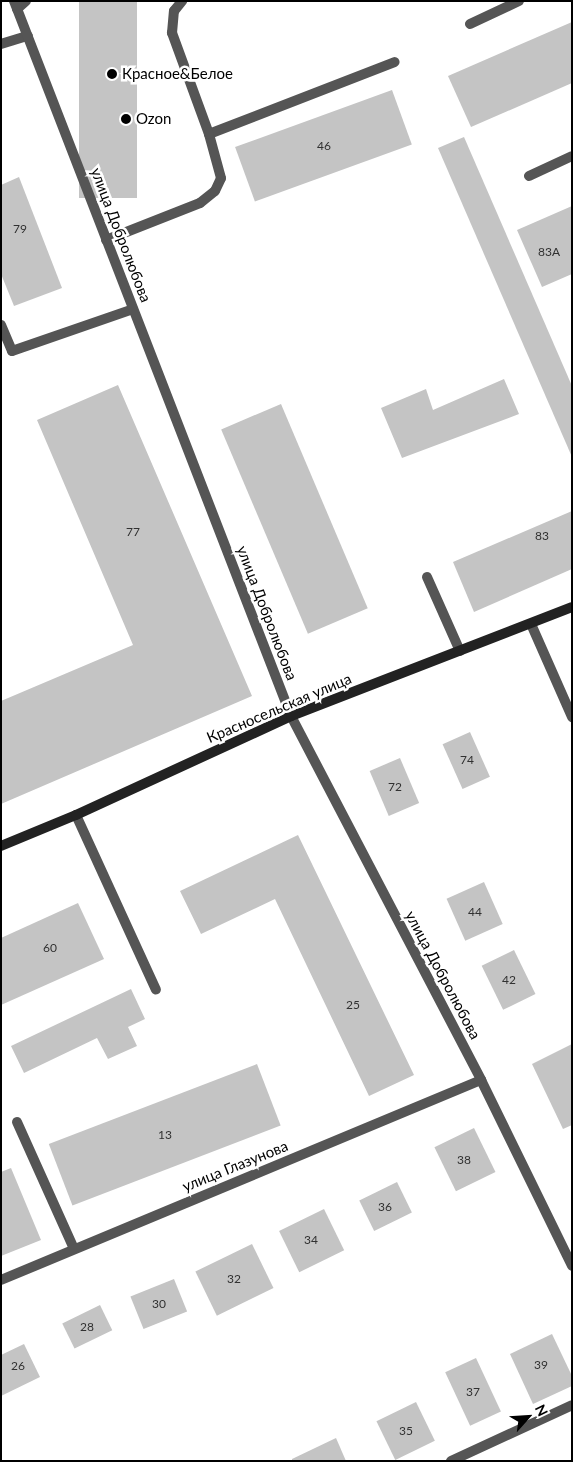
<!DOCTYPE html>
<meta charset="utf-8">
<style>
body{margin:0}
#map{position:relative;width:573px;height:1462px;overflow:hidden;background:#fff;font-family:Lato,sans-serif}
div>[style]{position:absolute}
.building>*{inset:0;background:#c4c4c4;transform-origin:0 0}
.lane>*{height:10px;margin:-5px;padding:0 5px;transform-origin:5px;border-radius:5px;background:#555}
.street>*{height:10px;margin:-5px;padding:0 5px;transform-origin:5px;border-radius:5px;background:#555}
.secondary>*{height:10px;margin:-5px;padding:0 5px;transform-origin:5px;border-radius:5px;background:#222}
.dots>*{width:14px;height:14px;translate:-50% -50%;box-sizing:border-box;border:2px solid #fff;border-radius:50%}
span{translate:-50% -50%;white-space:nowrap;text-align:center;line-height:1.15;-webkit-text-stroke:5px #fff;paint-order:stroke}
.number-label{font-size:12px;color:#313131}
.number-label span{-webkit-text-stroke-width:0}
.poi-label{font-size:15px;color:#000}
.left{translate:0 -50%;text-align:left}
.street-label{font-size:15px;color:#000}
.frame{position:absolute;inset:0;border:2px solid #000;pointer-events:none}
.north{position:absolute;left:503px;top:1392px;width:50px;height:50px;-webkit-text-stroke:4px #fff;paint-order:stroke;rotate:64deg;font-size:14px;font-weight:700;line-height:20px;text-align:center;color:#000}
.north::after{content:'';display:block;margin:auto;width:18px;height:22px;background:#000;clip-path:polygon(50% 0,100% 100%,50% 72%,0 100%)}
</style>
<div id="map">
<div class="building">
<i style="left:79px;top:1px;width:58px;height:197px"></i>
<i style="clip-path:polygon(572px 22px,572px 83px,471px 127px,448px 76px)"></i>
<i style="left:392px;top:90px;width:58px;height:167px;rotate:70deg"></i>
<i style="clip-path:polygon(464px 137px,572px 386px,572px 457px,438px 148px)"></i>
<i style="clip-path:polygon(19px 177px,62px 288px,14px 306px,1px 274px,1px 185px)"></i>
<i style="clip-path:polygon(572px 206px,572px 274px,542px 287px,517px 230px)"></i>
<i style="clip-path:polygon(504px 379px,519px 414px,402px 458px,381px 408px,426px 389px,433px 410px)"></i>
<i style="clip-path:polygon(118px 385px,252px 696px,1px 804px,1px 701px,133px 645px,37px 420px)"></i>
<i style="left:281px;top:404px;width:222px;height:65px;rotate:67deg"></i>
<i style="clip-path:polygon(572px 511px,572px 569px,474px 612px,453px 562px)"></i>
<i style="left:470px;top:732px;width:49px;height:30px;rotate:66deg"></i>
<i style="left:400px;top:758px;width:49px;height:33px;rotate:67deg"></i>
<i style="clip-path:polygon(298px 835px,414px 1075px,369px 1096px,275px 899px,201px 934px,180px 891px)"></i>
<i style="left:484px;top:882px;width:46px;height:41px;rotate:66deg"></i>
<i style="clip-path:polygon(78px 903px,104px 959px,1px 1005px,1px 938px)"></i>
<i style="left:514px;top:950px;width:49px;height:36px;rotate:64deg"></i>
<i style="clip-path:polygon(131px 989px,145px 1019px,128px 1027px,137px 1046px,108px 1059px,97px 1038px,24px 1073px,11px 1046px)"></i>
<i style="clip-path:polygon(572px 1044px,572px 1125px,563px 1129px,532px 1064px)"></i>
<i style="left:257px;top:1064px;width:66px;height:223px;rotate:69deg"></i>
<i style="left:474px;top:1128px;width:49px;height:44px;rotate:64deg"></i>
<i style="clip-path:polygon(11px 1168px,41px 1240px,1px 1256px,1px 1172px)"></i>
<i style="left:397px;top:1182px;width:34px;height:42px;rotate:64deg"></i>
<i style="left:324px;top:1209px;width:46px;height:50px;rotate:64deg"></i>
<i style="left:252px;top:1244px;width:49px;height:63px;rotate:64deg"></i>
<i style="left:174px;top:1279px;width:35px;height:47px;rotate:68deg"></i>
<i style="left:100px;top:1305px;width:28px;height:42px;rotate:64deg"></i>
<i style="clip-path:polygon(552px 1334px,572px 1376px,572px 1386px,533px 1404px,510px 1354px)"></i>
<i style="clip-path:polygon(24px 1344px,40px 1377px,1px 1396px,1px 1355px)"></i>
<i style="left:476px;top:1358px;width:59px;height:34px;rotate:65deg"></i>
<i style="left:416px;top:1402px;width:43px;height:44px;rotate:64deg"></i>
<i style="clip-path:polygon(336px 1438px,346px 1461px,292px 1461px,292px 1459px)"></i>
</div>
<div class="lane">
<i style="left:17px;top:9px;width:12px;rotate:-42deg"></i>
<i style="left:1px;top:44px;width:28px;rotate:-17deg"></i>
<i style="left:209px;top:134px;width:199px;rotate:-21.2deg"></i>
<i style="left:106px;top:240px;width:101px;rotate:-21.5deg"></i>
<i style="left:200px;top:203px;width:19px;rotate:-39deg"></i>
<i style="left:215px;top:191px;width:14px;rotate:-65deg"></i>
<i style="left:221px;top:178px;width:46px;rotate:-105.3deg"></i>
<i style="left:209px;top:134px;width:108px;rotate:-110.1deg"></i>
<i style="left:172px;top:33px;width:22px;rotate:-85deg"></i>
<i style="left:174px;top:11px;width:13px;rotate:-51deg"></i>
<i style="left:1px;top:325px;width:28px;rotate:67deg"></i>
<i style="left:12px;top:351px;width:128px;rotate:-19.1deg"></i>
<i style="left:427px;top:577px;width:81px;rotate:66deg"></i>
<i style="left:531px;top:624px;width:102px;rotate:66.2deg"></i>
<i style="left:76px;top:815px;width:192px;rotate:65.4deg"></i>
<i style="left:17px;top:1122px;width:139px;rotate:65.8deg"></i>
</div>
<div class="street">
<i style="left:14px;top:1px;width:767px;rotate:68.82deg"></i>
<i style="left:291px;top:716px;width:411px;rotate:62.4deg"></i>
<i style="left:481px;top:1080px;width:207px;rotate:63.9deg"></i>
<i style="left:470px;top:24px;width:54px;rotate:-25.1deg"></i>
<i style="left:529px;top:176px;width:47px;rotate:-24.9deg"></i>
<i style="left:1px;top:1280px;width:520px;rotate:-22.62deg"></i>
<i style="left:451px;top:1461px;width:133px;rotate:-24.8deg"></i>
</div>
<div class="secondary">
<i style="left:1px;top:846px;width:81px;rotate:-22.5deg"></i>
<i style="left:76px;top:815px;width:237px;rotate:-24.7deg"></i>
<i style="left:291px;top:716px;width:301px;rotate:-21.2deg"></i>
</div>
<div class="dots">
<i style="left:112px;top:74px;background:#000"></i>
<i style="left:126px;top:119px;background:#000"></i>
</div>
<div class="number-label">
<span style="left:324px;top:146px">46</span>
<span style="left:20px;top:229px">79</span>
<span style="left:549px;top:252px">83А</span>
<span style="left:133px;top:532px">77</span>
<span style="left:542px;top:536px">83</span>
<span style="left:467px;top:760px">74</span>
<span style="left:395px;top:787px">72</span>
<span style="left:475px;top:912px">44</span>
<span style="left:50px;top:948px">60</span>
<span style="left:509px;top:980px">42</span>
<span style="left:353px;top:1005px">25</span>
<span style="left:165px;top:1135px">13</span>
<span style="left:464px;top:1160px">38</span>
<span style="left:385px;top:1207px">36</span>
<span style="left:311px;top:1240px">34</span>
<span style="left:234px;top:1279px">32</span>
<span style="left:159px;top:1304px">30</span>
<span style="left:87px;top:1327px">28</span>
<span style="left:541px;top:1365px">39</span>
<span style="left:18px;top:1366px">26</span>
<span style="left:473px;top:1392px">37</span>
<span style="left:406px;top:1431px">35</span>
</div>
<div class="poi-label">
<span class="left" style="left:122px;top:74px">Красное&amp;Белое</span>
<span class="left" style="left:136px;top:119px">Ozon</span>
</div>
<div class="street-label">
<span style="left:121px;top:235px;rotate:69deg">улица Добролюбова</span>
<span style="left:267px;top:613px;rotate:69deg">улица Добролюбова</span>
<span style="left:279px;top:708px;rotate:-23deg">Красносельская улица</span>
<span style="left:443px;top:975px;rotate:62deg">улица Добролюбова</span>
<span style="left:235px;top:1166px;rotate:-22deg">улица Глазунова</span>
</div>
<div class="frame"></div>
<div class="north">N</div>
</div>
